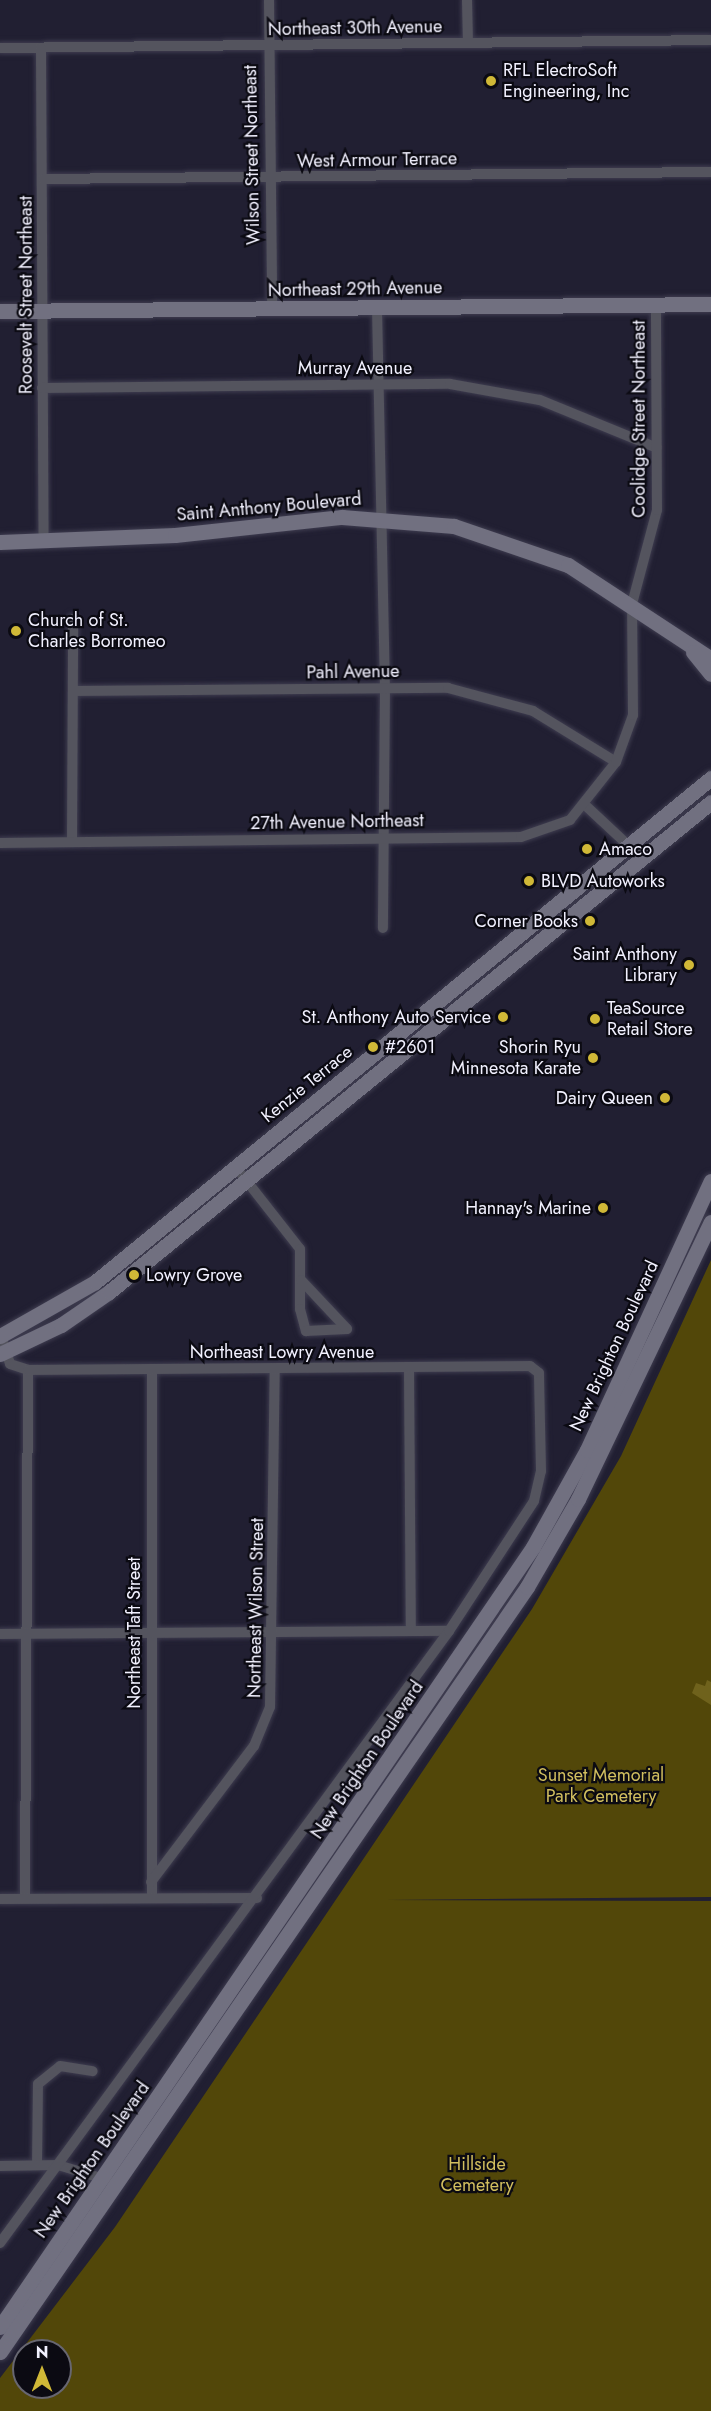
<!DOCTYPE html>
<style>
body{margin:0}
#map{position:relative;width:711px;height:2411px;overflow:hidden;background:#211f32;font-family:Jost,sans-serif}
div>[style]{position:absolute}
.green>*{inset:0;background:#524709}
.water>*{inset:0;background:#6f621c}
.roads{filter:drop-shadow(0 0 2px #3e3c4f) drop-shadow(0 0 2px #3e3c4f)}
.street>*{height:10px;margin:-5px;padding:0 5px;transform-origin:5px;border-radius:5px;background:#54545e}
.secondary>*{height:15px;margin:-7.5px;padding:0 7.5px;transform-origin:7.5px;border-radius:7.5px;background:#717080}
.dots>*{width:16px;height:16px;translate:-50% -50%;box-sizing:border-box;border:3px solid #0b0a12;border-radius:50%}
span{translate:-50% -50%;white-space:nowrap;text-align:center;line-height:1.15;-webkit-text-stroke:4.5px #0b0a12;paint-order:stroke}
.street-label{font-size:18px;color:#f2f1ff}
.poi-label{font-size:18px;color:#f2f1ff}
.left{translate:0 -50%;text-align:left}
.right{translate:-100% -50%;text-align:right}
.park-label{font-size:18px;color:#d2bf5f}
.north{position:absolute;left:12px;top:2339px;width:60px;height:60px;box-sizing:border-box;background:#0b0a12;border:2px solid #676671;border-radius:50%;rotate:0deg;font-size:16px;font-weight:700;line-height:24px;text-align:center;color:#f2f1ff}
.north::after{content:'';display:block;margin:auto;width:21px;height:27px;background:#d0b837;clip-path:polygon(50% 0,100% 100%,50% 72%,0 100%)}
</style>
<div id="map">
<div class="green">
<i style="clip-path:polygon(evenodd,711px 1260px,711px 1897px,385px 1900px,711px 1901px,711px 2411px,0 2411px,0 2378px,115px 2227px,532px 1609px,621px 1456px,711px 1260px,24px 2351px,60px 2351px,60px 2387px,24px 2387px,24px 2351px)"></i>
</div>
<div class="water">
<i style="clip-path:polygon(707px 1680px,711px 1682px,711px 1705px,692px 1693px,696px 1683px,705px 1686px)"></i>
</div>
<div class="roads">
<div class="street">
<i style="left:269px;top:0;width:310px;rotate:89.4deg"></i>
<i style="left:467px;top:0;width:43px;rotate:88.7deg"></i>
<i style="left:0;top:48px;width:711px;rotate:-0.64deg"></i>
<i style="left:41px;top:48px;width:493px;rotate:89.7deg"></i>
<i style="left:43px;top:179px;width:668px;rotate:-0.6deg"></i>
<i style="left:377px;top:308px;width:380px;rotate:88.8deg"></i>
<i style="left:385px;top:688px;width:240px;rotate:90.5deg"></i>
<i style="left:42px;top:388px;width:408px;rotate:-0.6deg"></i>
<i style="left:450px;top:384px;width:91px;rotate:10.1deg"></i>
<i style="left:540px;top:400px;width:126px;rotate:22.3deg"></i>
<i style="left:73px;top:691px;width:375px;rotate:-0.5deg"></i>
<i style="left:448px;top:688px;width:88px;rotate:15.1deg"></i>
<i style="left:533px;top:711px;width:97px;rotate:31.6deg"></i>
<i style="left:585px;top:805px;width:79px;rotate:43deg"></i>
<i style="left:72px;top:842px;width:223px;rotate:-89.7deg"></i>
<i style="left:0;top:843px;width:521px;rotate:-0.66deg"></i>
<i style="left:521px;top:837px;width:52px;rotate:-19.1deg"></i>
<i style="left:570px;top:820px;width:74px;rotate:-51.6deg"></i>
<i style="left:616px;top:762px;width:50px;rotate:-70.1deg"></i>
<i style="left:633px;top:715px;width:111px;rotate:-90.5deg"></i>
<i style="left:632px;top:604px;width:97px;rotate:-75.1deg"></i>
<i style="left:657px;top:510px;width:205px;rotate:-90.3deg"></i>
<i style="left:242px;top:1175px;width:94px;rotate:51.9deg"></i>
<i style="left:300px;top:1249px;width:60px;rotate:90deg"></i>
<i style="left:300px;top:1309px;width:23px;rotate:75deg"></i>
<i style="left:306px;top:1331px;width:41px;rotate:-2.8deg"></i>
<i style="left:347px;top:1329px;width:67px;rotate:-133.2deg"></i>
<i style="left:1px;top:1336px;width:29px;rotate:72deg"></i>
<i style="left:10px;top:1364px;width:19px;rotate:18deg"></i>
<i style="left:28px;top:1370px;width:528px;rotate:90.33deg"></i>
<i style="left:409px;top:1368px;width:262px;rotate:89.6deg"></i>
<i style="left:152px;top:1369px;width:528px;rotate:90deg"></i>
<i style="left:0;top:1634px;width:449px;rotate:-0.4deg"></i>
<i style="left:151px;top:1882px;width:171px;rotate:-52.9deg"></i>
<i style="left:254px;top:1746px;width:42px;rotate:-67.7deg"></i>
<i style="left:270px;top:1707px;width:338px;rotate:-89.2deg"></i>
<i style="left:0;top:1899px;width:257px;rotate:-0.2deg"></i>
<i style="left:37px;top:2165px;width:81px;rotate:-89.3deg"></i>
<i style="left:38px;top:2084px;width:28px;rotate:-39deg"></i>
<i style="left:60px;top:2066px;width:33px;rotate:9deg"></i>
<i style="left:0;top:2166px;width:58px;rotate:-1deg"></i>
<i style="left:58px;top:2165px;width:52px;rotate:16.7deg"></i>
<i style="left:0;top:2243px;width:759px;rotate:-53.73deg"></i>
<i style="left:449px;top:1631px;width:155px;rotate:-56.8deg"></i>
<i style="left:534px;top:1501px;width:31px;rotate:-77deg"></i>
<i style="left:541px;top:1471px;width:98px;rotate:-91.2deg"></i>
<i style="left:539px;top:1373px;width:11px;rotate:-142deg"></i>
<i style="left:530px;top:1366px;width:502px;rotate:179.54deg"></i>
</div>
<div class="secondary">
<i style="left:0;top:311px;width:711px;rotate:-0.56deg"></i>
<i style="left:0;top:542px;width:175px;rotate:-2.3deg"></i>
<i style="left:175px;top:535px;width:168px;rotate:-6.2deg"></i>
<i style="left:342px;top:517px;width:112px;rotate:4.6deg"></i>
<i style="left:454px;top:526px;width:120px;rotate:18.9deg"></i>
<i style="left:568px;top:565px;width:171px;rotate:33.3deg"></i>
<i style="left:693px;top:652px;width:28px;rotate:51deg"></i>
<i style="left:0;top:1336px;width:109px;rotate:-29.6deg"></i>
<i style="left:95px;top:1282px;width:796px;rotate:-39.29deg"></i>
<i style="left:0;top:1354px;width:68px;rotate:-25.4deg"></i>
<i style="left:61px;top:1325px;width:58px;rotate:-34.5deg"></i>
<i style="left:109px;top:1292px;width:776px;rotate:-39.14deg"></i>
<i style="left:0;top:2327px;width:945px;rotate:-55.65deg"></i>
<i style="left:533px;top:1547px;width:111px;rotate:-60.9deg"></i>
<i style="left:587px;top:1450px;width:296px;rotate:-65.3deg"></i>
<i style="left:0;top:2352px;width:929px;rotate:-55.44deg"></i>
<i style="left:527px;top:1587px;width:102px;rotate:-59.9deg"></i>
<i style="left:578px;top:1499px;width:307px;rotate:-64.4deg"></i>
</div>
</div>
<div class="dots">
<i style="left:491px;top:81px;background:#d0b837"></i>
<i style="left:16px;top:631px;background:#d0b837"></i>
<i style="left:587px;top:849px;background:#d0b837"></i>
<i style="left:529px;top:881px;background:#d0b837"></i>
<i style="left:590px;top:921px;background:#d0b837"></i>
<i style="left:689px;top:965px;background:#d0b837"></i>
<i style="left:503px;top:1017px;background:#d0b837"></i>
<i style="left:595px;top:1019px;background:#d0b837"></i>
<i style="left:373px;top:1047px;background:#d0b837"></i>
<i style="left:593px;top:1058px;background:#d0b837"></i>
<i style="left:665px;top:1098px;background:#d0b837"></i>
<i style="left:603px;top:1208px;background:#d0b837"></i>
<i style="left:134px;top:1275px;background:#d0b837"></i>
</div>
<div class="street-label">
<span style="left:355px;top:28px;rotate:-1deg">Northeast 30th Avenue</span>
<span style="left:252px;top:155px;rotate:-91deg">Wilson Street Northeast</span>
<span style="left:377px;top:160px;rotate:-1deg">West Armour Terrace</span>
<span style="left:355px;top:289px;rotate:-1deg">Northeast 29th Avenue</span>
<span style="left:26px;top:295px;rotate:-90deg">Roosevelt Street Northeast</span>
<span style="left:355px;top:368px">Murray Avenue</span>
<span style="left:639px;top:419px;rotate:-90deg">Coolidge Street Northeast</span>
<span style="left:269px;top:507px;rotate:-5deg">Saint Anthony Boulevard</span>
<span style="left:353px;top:672px;rotate:-1deg">Pahl Avenue</span>
<span style="left:337px;top:822px;rotate:-1deg">27th Avenue Northeast</span>
<span style="left:307px;top:1084px;rotate:-39deg">Kenzie Terrace</span>
<span style="left:614px;top:1346px;rotate:-65deg">New Brighton Boulevard</span>
<span style="left:282px;top:1352px">Northeast Lowry Avenue</span>
<span style="left:256px;top:1608px;rotate:-89deg">Northeast Wilson Street</span>
<span style="left:134px;top:1633px;rotate:-90deg">Northeast Taft Street</span>
<span style="left:367px;top:1760px;rotate:-56deg">New Brighton Boulevard</span>
<span style="left:92px;top:2160px;rotate:-55deg">New Brighton Boulevard</span>
</div>
<div class="poi-label">
<span class="left" style="left:503px;top:81px">RFL ElectroSoft<br>Engineering, Inc</span>
<span class="left" style="left:28px;top:631px">Church of St.<br>Charles Borromeo</span>
<span class="left" style="left:599px;top:849px">Amaco</span>
<span class="left" style="left:541px;top:881px">BLVD Autoworks</span>
<span class="right" style="left:578px;top:921px">Corner Books</span>
<span class="right" style="left:677px;top:965px">Saint Anthony<br>Library</span>
<span class="left" style="left:607px;top:1019px">TeaSource<br>Retail Store</span>
<span class="right" style="left:491px;top:1017px">St. Anthony Auto Service</span>
<span class="left" style="left:385px;top:1047px">#2601</span>
<span class="right" style="left:581px;top:1058px">Shorin Ryu<br>Minnesota Karate</span>
<span class="right" style="left:653px;top:1098px">Dairy Queen</span>
<span class="right" style="left:591px;top:1208px">Hannay's Marine</span>
<span class="left" style="left:146px;top:1275px">Lowry Grove</span>
</div>
<div class="park-label">
<span style="left:601px;top:1786px">Sunset Memorial<br>Park Cemetery</span>
<span style="left:477px;top:2175px">Hillside<br>Cemetery</span>
</div>
<div class="north">N</div>
</div>
